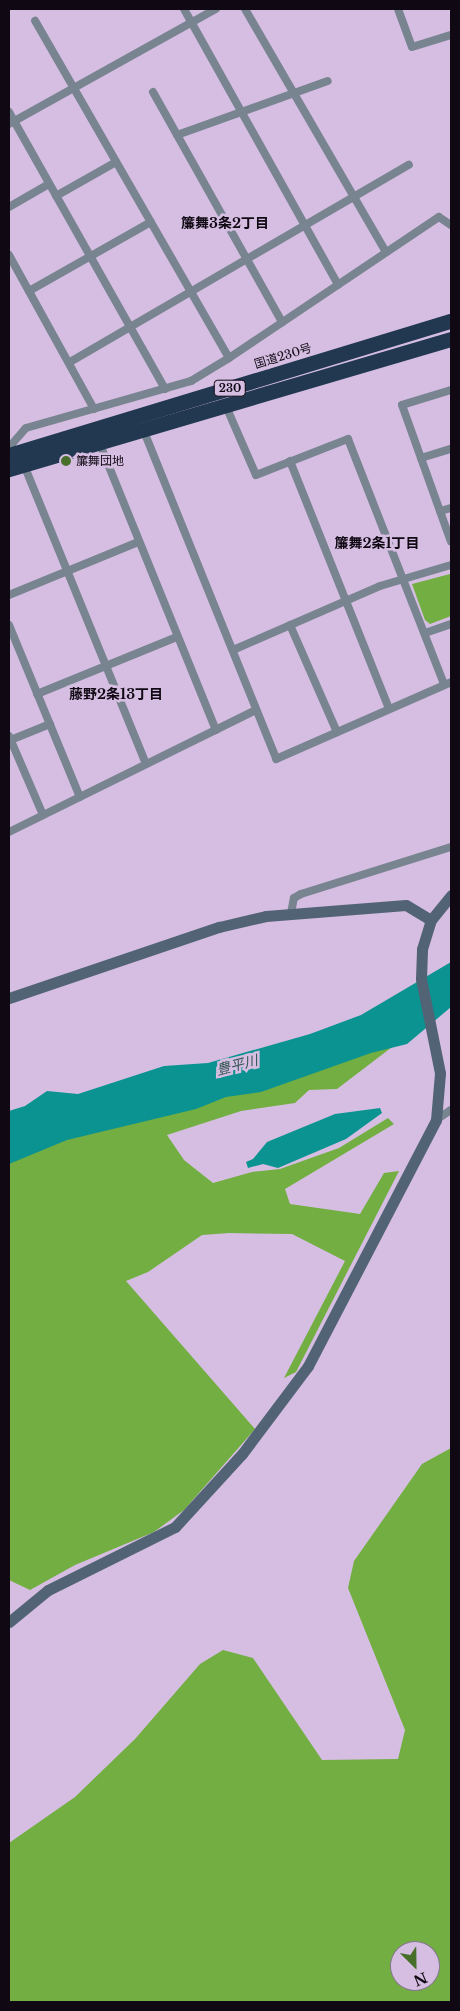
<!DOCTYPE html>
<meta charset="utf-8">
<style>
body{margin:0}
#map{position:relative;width:460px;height:2011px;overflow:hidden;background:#d5bee1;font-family:"Libre Baskerville","Noto Sans JP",serif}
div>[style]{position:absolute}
.green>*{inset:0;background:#72ae41}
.water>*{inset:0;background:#0a9391}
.street>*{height:8px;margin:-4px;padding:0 4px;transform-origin:4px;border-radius:4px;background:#798491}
.secondary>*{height:11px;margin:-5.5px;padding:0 5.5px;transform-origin:5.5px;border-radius:5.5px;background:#536376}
.highway>*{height:15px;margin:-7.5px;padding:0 7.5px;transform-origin:7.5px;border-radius:7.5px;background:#223851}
.dots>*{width:14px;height:14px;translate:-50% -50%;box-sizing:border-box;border:2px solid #d5bee1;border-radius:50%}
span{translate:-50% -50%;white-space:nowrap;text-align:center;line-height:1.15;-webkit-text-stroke:5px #d5bee1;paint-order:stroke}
.shield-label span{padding:1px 4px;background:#d5bee1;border:1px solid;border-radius:4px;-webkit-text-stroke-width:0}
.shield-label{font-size:11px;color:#100914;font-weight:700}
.street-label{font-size:12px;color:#100914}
.poi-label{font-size:12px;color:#100914}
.left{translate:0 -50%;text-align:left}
.neighbourhood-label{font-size:14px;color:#100914;font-weight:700}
.water-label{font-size:14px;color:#315352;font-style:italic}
.frame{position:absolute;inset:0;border:10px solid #100914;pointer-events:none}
.north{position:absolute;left:390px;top:1941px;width:50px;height:50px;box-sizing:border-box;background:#d5bee1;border:1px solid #86768f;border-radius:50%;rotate:157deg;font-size:14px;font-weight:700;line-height:20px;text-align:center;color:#100914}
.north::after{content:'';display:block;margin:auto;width:18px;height:22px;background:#486f29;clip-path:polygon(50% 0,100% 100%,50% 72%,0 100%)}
</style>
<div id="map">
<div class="green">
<i style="clip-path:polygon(450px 574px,451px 616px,430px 624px,425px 620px,412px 584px)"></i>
<i style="clip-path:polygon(417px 1028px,337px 1089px,309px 1090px,295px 1103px,241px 1111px,167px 1135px,184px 1160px,213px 1183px,252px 1172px,280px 1169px,339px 1148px,388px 1118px,394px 1124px,285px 1189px,290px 1204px,360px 1214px,384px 1173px,399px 1171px,296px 1372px,284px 1378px,345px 1261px,292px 1234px,229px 1233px,202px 1235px,148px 1272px,126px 1281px,255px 1429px,184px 1510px,154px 1532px,75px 1565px,30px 1590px,9px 1580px,9px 1155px)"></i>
<i style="clip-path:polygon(evenodd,451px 1448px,451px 2002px,9px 2002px,9px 1843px,75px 1797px,135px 1739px,200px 1664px,223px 1650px,253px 1658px,322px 1760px,398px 1759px,405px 1730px,348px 1588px,354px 1561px,422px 1464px,451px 1448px,400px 1951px,430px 1951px,430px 1981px,400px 1981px,400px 1951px)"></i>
</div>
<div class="water">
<i style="clip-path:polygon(451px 962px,451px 1007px,407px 1044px,371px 1053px,261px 1092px,226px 1097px,196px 1109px,67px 1140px,9px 1164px,9px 1111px,25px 1106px,47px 1091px,78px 1094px,164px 1066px,208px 1063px,310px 1034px,361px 1015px)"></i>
<i style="clip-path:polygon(380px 1108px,382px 1113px,346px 1139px,278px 1168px,263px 1164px,248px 1168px,246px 1162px,253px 1159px,267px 1142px,335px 1114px)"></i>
</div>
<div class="street">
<i style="left:184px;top:9px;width:316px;rotate:60.8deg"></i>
<i style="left:245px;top:9px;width:281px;rotate:59.9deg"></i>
<i style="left:398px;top:9px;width:40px;rotate:69.8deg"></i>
<i style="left:412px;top:47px;width:41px;rotate:-17.1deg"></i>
<i style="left:153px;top:92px;width:264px;rotate:60.7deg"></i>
<i style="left:9px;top:112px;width:318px;rotate:60.6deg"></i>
<i style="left:9px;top:124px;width:237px;rotate:-29.1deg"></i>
<i style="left:177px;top:135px;width:160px;rotate:-19.7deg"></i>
<i style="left:56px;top:196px;width:69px;rotate:-29.5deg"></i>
<i style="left:9px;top:207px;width:46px;rotate:-29.9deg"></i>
<i style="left:9px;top:255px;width:176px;rotate:61.1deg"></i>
<i style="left:29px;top:291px;width:140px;rotate:-29.5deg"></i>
<i style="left:229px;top:358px;width:253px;rotate:-33.9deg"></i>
<i style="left:439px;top:217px;width:14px;rotate:34deg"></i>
<i style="left:70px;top:362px;width:392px;rotate:-30.2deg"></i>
<i style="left:451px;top:390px;width:51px;rotate:163deg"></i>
<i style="left:402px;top:405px;width:145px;rotate:70.3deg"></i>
<i style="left:225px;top:404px;width:77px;rotate:66.4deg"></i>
<i style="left:256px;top:475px;width:99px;rotate:-21.4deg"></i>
<i style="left:348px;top:439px;width:263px;rotate:68.6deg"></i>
<i style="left:143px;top:429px;width:356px;rotate:68deg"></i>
<i style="left:276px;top:759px;width:191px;rotate:-23.7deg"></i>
<i style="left:99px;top:442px;width:311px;rotate:67.9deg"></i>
<i style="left:13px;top:455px;width:11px;rotate:-95deg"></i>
<i style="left:12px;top:444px;width:21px;rotate:-49deg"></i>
<i style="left:26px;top:428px;width:172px;rotate:-15.9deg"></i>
<i style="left:191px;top:381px;width:44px;rotate:-31.2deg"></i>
<i style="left:229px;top:358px;width:389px;rotate:-119.9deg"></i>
<i style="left:421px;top:458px;width:31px;rotate:-17deg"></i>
<i style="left:290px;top:461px;width:267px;rotate:68.2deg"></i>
<i style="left:24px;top:465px;width:323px;rotate:67.8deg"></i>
<i style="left:440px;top:511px;width:11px;rotate:-15deg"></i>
<i style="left:9px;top:595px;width:139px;rotate:-22.3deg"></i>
<i style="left:9px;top:625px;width:186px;rotate:67.6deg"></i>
<i style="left:290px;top:625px;width:117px;rotate:66.3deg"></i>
<i style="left:425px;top:633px;width:28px;rotate:-19deg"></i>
<i style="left:233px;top:650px;width:160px;rotate:-23.5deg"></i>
<i style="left:380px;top:586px;width:74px;rotate:-16.5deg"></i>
<i style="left:37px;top:694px;width:151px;rotate:-22.2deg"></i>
<i style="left:9px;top:736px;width:86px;rotate:66.7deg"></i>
<i style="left:13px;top:739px;width:40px;rotate:-22deg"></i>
<i style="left:9px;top:832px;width:275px;rotate:-26.3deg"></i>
<i style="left:291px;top:913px;width:15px;rotate:-79deg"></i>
<i style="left:294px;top:898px;width:8px;rotate:-30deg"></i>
<i style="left:301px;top:894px;width:157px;rotate:-17.4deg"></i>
<i style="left:436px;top:1120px;width:18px;rotate:-34deg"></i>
</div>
<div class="secondary">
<i style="left:9px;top:998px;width:222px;rotate:-18.7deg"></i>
<i style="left:219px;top:927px;width:48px;rotate:-13.2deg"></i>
<i style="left:266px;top:916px;width:140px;rotate:-4.5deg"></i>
<i style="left:406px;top:905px;width:29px;rotate:31deg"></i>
<i style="left:9px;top:1622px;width:50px;rotate:-39.4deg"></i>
<i style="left:48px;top:1590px;width:142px;rotate:-26.4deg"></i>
<i style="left:175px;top:1527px;width:99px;rotate:-47.5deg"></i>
<i style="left:242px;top:1454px;width:110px;rotate:-53.1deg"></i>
<i style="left:308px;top:1366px;width:277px;rotate:-62.5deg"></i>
<i style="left:436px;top:1120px;width:47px;rotate:-85.1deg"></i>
<i style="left:440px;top:1073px;width:96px;rotate:-101.4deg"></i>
<i style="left:421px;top:979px;width:30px;rotate:-88deg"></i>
<i style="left:422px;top:949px;width:30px;rotate:-73deg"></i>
<i style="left:431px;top:920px;width:32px;rotate:-51deg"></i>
</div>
<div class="highway">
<i style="left:9px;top:455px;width:462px;rotate:-16.9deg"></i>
<i style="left:9px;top:469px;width:461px;rotate:-16.4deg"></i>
</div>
<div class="dots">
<i style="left:66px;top:461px;background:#486f29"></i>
</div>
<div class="shield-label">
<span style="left:230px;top:388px">230</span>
</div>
<div class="street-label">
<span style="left:283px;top:356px;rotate:-17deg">国道230号</span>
</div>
<div class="poi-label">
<span class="left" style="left:76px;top:461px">簾舞団地</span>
</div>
<div class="neighbourhood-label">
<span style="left:225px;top:223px">簾舞3条2丁目</span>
<span style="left:377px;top:543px">簾舞2条1丁目</span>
<span style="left:116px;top:694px">藤野2条13丁目</span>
</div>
<div class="water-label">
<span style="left:237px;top:1065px;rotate:-14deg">豊平川</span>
</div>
<div class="frame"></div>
<div class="north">N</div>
</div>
